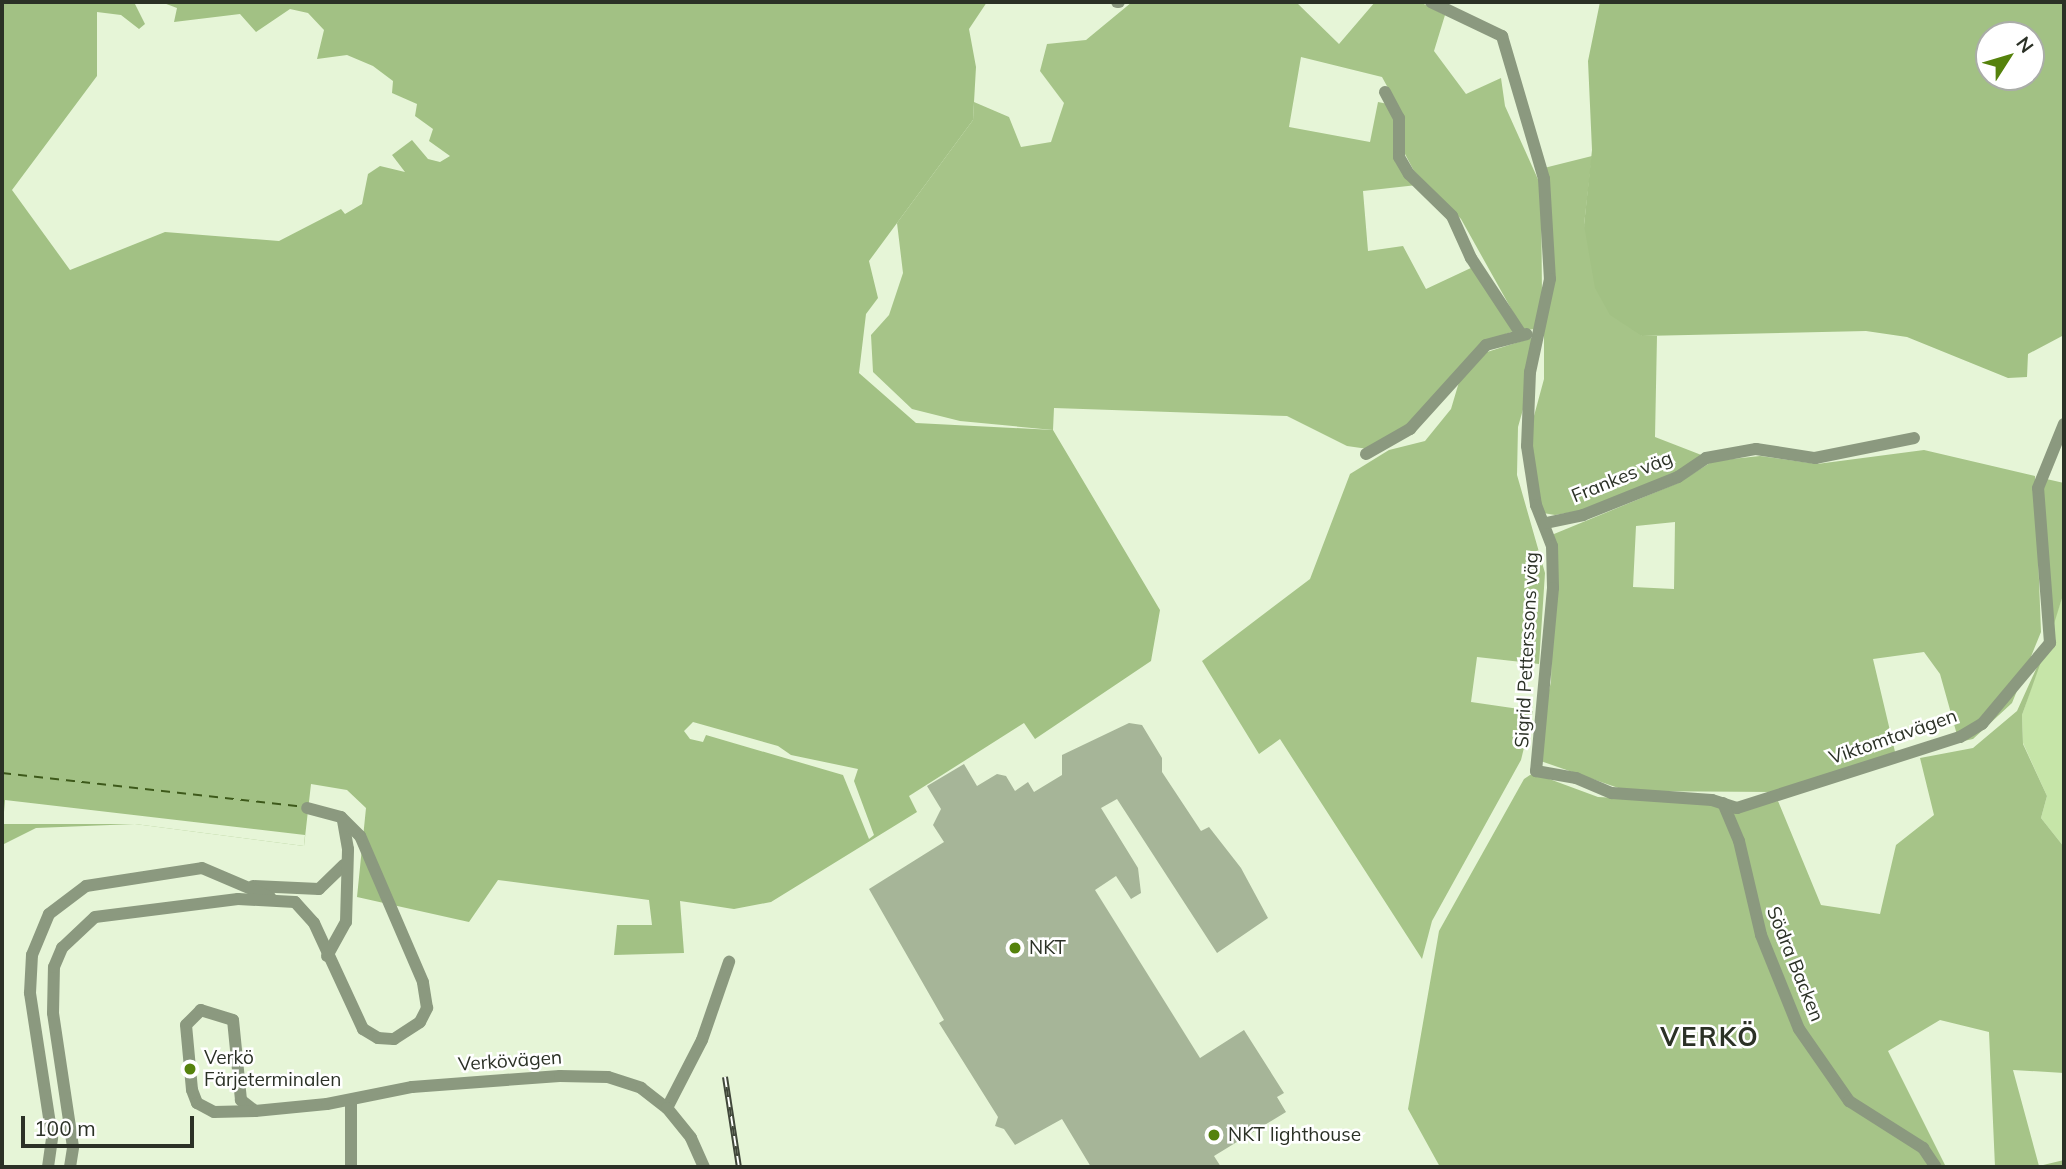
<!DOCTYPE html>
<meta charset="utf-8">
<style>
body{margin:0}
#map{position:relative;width:2066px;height:1169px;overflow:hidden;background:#e6f5d7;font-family:Mulish,sans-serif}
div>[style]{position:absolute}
.green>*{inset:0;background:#c6e5a8}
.forest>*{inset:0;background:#a6c488}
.water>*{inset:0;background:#a2c184}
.pier>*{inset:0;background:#e6f5d7}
.ferry>*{height:2px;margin-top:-1px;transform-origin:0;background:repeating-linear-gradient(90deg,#3d591a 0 9px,transparent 0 16px)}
.building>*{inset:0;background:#a6b598}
.minor>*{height:12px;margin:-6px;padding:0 6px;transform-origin:6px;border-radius:6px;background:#8b997f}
.rail>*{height:6px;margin-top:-3px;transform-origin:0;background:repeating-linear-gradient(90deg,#fff 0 10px,#40473a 0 20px);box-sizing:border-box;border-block:2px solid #40473a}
.dots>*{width:19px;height:19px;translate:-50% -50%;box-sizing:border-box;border:4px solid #fff;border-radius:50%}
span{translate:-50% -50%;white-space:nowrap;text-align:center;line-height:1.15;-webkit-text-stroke:5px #fff;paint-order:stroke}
.street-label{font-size:19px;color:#2b3126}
.poi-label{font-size:19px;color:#2b3126}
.left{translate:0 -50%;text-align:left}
.district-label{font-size:26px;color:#2b3126;font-weight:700;letter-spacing:2px}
.frame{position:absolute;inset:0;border:4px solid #2b3126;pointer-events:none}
.north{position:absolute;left:1975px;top:21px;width:70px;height:70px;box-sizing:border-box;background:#fff;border:2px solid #aaada8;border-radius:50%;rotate:53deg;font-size:19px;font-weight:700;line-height:28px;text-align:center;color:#2b3126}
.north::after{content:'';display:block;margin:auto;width:24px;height:32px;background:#55820c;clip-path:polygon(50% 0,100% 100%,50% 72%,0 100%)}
.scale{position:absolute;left:21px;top:1116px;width:173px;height:32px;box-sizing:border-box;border:4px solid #2b3126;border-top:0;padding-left:9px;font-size:21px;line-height:24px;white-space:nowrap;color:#2b3126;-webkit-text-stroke:5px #fff;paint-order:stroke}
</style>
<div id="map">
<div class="green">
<i style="clip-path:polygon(2064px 592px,2064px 847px,2041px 818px,2047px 796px,2023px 743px,2022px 715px)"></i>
</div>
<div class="forest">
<i style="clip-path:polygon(1132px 2px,1296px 2px,1339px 44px,1375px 2px,1420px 2px,1445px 15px,1434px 51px,1466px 94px,1501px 78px,1505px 106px,1541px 186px,1542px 296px,1536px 329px,1523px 330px,1461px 219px,1414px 171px,1405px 154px,1405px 119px,1382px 77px,1301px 57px,1289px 127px,1370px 142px,1378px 102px,1388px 104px,1396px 115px,1396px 156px,1417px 185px,1363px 191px,1368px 251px,1403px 246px,1426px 289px,1473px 267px,1514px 331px,1486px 341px,1407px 426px,1368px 449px,1347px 446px,1287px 416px,1054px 408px,1053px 430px,960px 421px,912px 409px,873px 372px,871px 335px,889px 315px,903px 273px,897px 223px,973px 120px,974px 102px,1009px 117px,1021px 147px,1051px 142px,1064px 103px,1040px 71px,1047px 44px,1086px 40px)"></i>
<i style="clip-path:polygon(1592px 156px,1584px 225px,1642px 336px,1657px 336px,1655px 437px,1704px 456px,1677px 474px,1585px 510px,1555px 515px,1543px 513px,1528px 438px,1544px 379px,1544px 168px)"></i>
<i style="clip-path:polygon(1532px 338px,1531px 381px,1518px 427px,1517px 475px,1545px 573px,1539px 664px,1477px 657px,1471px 702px,1533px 711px,1521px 760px,1432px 921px,1422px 959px,1280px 739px,1259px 754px,1202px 661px,1310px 579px,1350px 474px,1389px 450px,1425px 441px,1451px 409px,1459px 382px,1487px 352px)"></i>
<i style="clip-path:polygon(evenodd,1924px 450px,2035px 476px,2041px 632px,2012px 703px,1973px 739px,1959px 742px,1940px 674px,1924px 652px,1873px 659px,1896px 756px,1775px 792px,1627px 791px,1532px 758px,1551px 682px,1554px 534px,1678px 483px,1713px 461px,1760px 456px,1817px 464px,1924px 450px,1675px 522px,1674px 589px,1633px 587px,1636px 526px,1675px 522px)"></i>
<i style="clip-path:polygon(2042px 478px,2064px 483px,2064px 592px,2052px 630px)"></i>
<i style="clip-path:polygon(2047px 645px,2022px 715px,2023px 744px,2047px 796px,2041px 818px,2064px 847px,2064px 1073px,2013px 1070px,2039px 1166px,2064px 1160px,2064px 1167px,1995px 1167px,1989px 1032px,1940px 1020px,1888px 1051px,1946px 1167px,1440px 1167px,1408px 1109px,1439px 931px,1524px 779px,1533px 773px,1598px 797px,1755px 805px,1778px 801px,1821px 905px,1880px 914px,1896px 845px,1934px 815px,1920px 758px,1973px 748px,2017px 711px)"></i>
</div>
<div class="water">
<i style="clip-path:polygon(2px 2px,134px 2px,145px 24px,139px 29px,121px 15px,97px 12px,97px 76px,12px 190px,70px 270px,165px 232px,279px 241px,341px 209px,345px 214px,362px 204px,368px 174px,380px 166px,405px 172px,392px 155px,412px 140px,428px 159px,440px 162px,450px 156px,429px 141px,433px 129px,415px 116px,417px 104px,392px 93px,393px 81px,373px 66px,347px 55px,317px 59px,324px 30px,308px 13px,290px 9px,256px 32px,240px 14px,174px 22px,177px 8px,161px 2px,987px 2px,969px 29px,976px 67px,973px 120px,869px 261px,878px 298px,866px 314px,859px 373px,916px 423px,1053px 430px,1160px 610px,1151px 661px,1035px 739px,1024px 723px,909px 796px,917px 812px,771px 902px,734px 909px,680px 901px,684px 953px,614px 955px,617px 925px,652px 925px,649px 900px,498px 880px,469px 922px,357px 897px,366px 808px,347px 790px,311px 784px,304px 846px,135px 824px,36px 828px,2px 845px)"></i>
<i style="clip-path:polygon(evenodd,1600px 2px,2064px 2px,2064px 335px,2028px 354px,2027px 377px,2008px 378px,1907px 337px,1866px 331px,1642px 336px,1610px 315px,1595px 288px,1584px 225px,1592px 150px,1588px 61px,1600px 2px,1989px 35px,2031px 35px,2031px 77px,1989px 77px,1989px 35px)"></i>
</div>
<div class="pier">
<i style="clip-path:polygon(693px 722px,778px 746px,791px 755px,858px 769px,854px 781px,874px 835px,869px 839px,843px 775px,706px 735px,703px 742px,690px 739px,684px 731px)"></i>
<i style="clip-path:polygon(5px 800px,305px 835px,304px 846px,135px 824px,3px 824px)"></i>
</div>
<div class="ferry">
<i style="left:2px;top:773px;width:303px;rotate:6.4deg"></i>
</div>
<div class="building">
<i style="clip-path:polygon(1129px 723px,1142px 725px,1162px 758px,1162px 772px,1201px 831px,1209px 827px,1241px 868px,1268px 918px,1217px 953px,1117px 799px,1101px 808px,1138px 868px,1141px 893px,1131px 899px,1116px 876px,1095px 890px,1200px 1058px,1244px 1030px,1284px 1093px,1277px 1097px,1286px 1112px,1214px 1156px,1221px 1167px,1091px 1167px,1062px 1119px,1015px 1145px,1004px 1129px,995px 1126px,998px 1117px,939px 1023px,944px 1020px,869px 889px,944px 842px,933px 825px,941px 809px,927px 786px,964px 764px,977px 786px,997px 774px,1006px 776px,1015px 791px,1028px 782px,1034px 792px,1062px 775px,1062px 755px)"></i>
</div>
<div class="minor">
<i style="left:1117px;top:2px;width:2px"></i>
<i style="left:1431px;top:2px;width:79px;rotate:25.6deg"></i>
<i style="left:1502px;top:36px;width:149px;rotate:73.6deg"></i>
<i style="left:1544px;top:179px;width:100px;rotate:86.6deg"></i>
<i style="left:1550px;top:279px;width:95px;rotate:102.1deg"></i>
<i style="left:1530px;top:372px;width:74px;rotate:92.3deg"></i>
<i style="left:1527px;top:446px;width:60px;rotate:81.3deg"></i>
<i style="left:1536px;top:505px;width:44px;rotate:68.7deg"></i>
<i style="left:1552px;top:546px;width:42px;rotate:88.6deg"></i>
<i style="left:1553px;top:588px;width:184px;rotate:95.3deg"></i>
<i style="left:1536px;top:771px;width:41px;rotate:9.9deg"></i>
<i style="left:1576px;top:778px;width:39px;rotate:23deg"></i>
<i style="left:1612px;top:793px;width:100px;rotate:4deg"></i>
<i style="left:1712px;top:800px;width:26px;rotate:18deg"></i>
<i style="left:1737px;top:808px;width:234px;rotate:-17.7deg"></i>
<i style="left:1960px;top:737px;width:26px;rotate:-31deg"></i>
<i style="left:1982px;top:724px;width:106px;rotate:-50deg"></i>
<i style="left:2050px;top:643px;width:155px;rotate:-94.4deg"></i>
<i style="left:2038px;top:488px;width:69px;rotate:-67.9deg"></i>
<i style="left:1385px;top:92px;width:30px;rotate:62deg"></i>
<i style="left:1399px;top:118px;width:39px;rotate:90deg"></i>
<i style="left:1399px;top:157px;width:20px;rotate:60deg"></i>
<i style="left:1409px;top:174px;width:60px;rotate:44.3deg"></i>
<i style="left:1452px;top:216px;width:46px;rotate:65.7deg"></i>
<i style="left:1471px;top:258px;width:91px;rotate:56.7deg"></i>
<i style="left:1366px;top:454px;width:51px;rotate:-29.6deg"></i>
<i style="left:1410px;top:429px;width:113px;rotate:-47.9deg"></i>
<i style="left:1486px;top:345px;width:42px;rotate:-15deg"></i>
<i style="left:1546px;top:523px;width:38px;rotate:-12deg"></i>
<i style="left:1583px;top:515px;width:102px;rotate:-21.8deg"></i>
<i style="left:1678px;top:477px;width:34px;rotate:-34deg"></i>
<i style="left:1706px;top:458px;width:51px;rotate:-10.2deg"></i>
<i style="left:1756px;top:449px;width:60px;rotate:8.7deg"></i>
<i style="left:1815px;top:458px;width:101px;rotate:-11.4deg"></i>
<i style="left:1723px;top:803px;width:41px;rotate:67.2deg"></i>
<i style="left:1739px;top:841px;width:97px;rotate:76.8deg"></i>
<i style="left:1761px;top:935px;width:101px;rotate:68deg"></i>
<i style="left:1799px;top:1029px;width:88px;rotate:55.2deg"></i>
<i style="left:1849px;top:1101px;width:88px;rotate:32.4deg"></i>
<i style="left:1923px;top:1148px;width:23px;rotate:56deg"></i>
<i style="left:253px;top:886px;width:66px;rotate:2.6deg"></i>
<i style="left:319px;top:889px;width:35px;rotate:-44deg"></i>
<i style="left:327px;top:956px;width:39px;rotate:-61deg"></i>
<i style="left:346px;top:922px;width:73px;rotate:-88.4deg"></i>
<i style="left:348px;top:849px;width:28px;rotate:-100deg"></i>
<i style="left:351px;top:1101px;width:66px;rotate:90deg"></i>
<i style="left:667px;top:1108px;width:76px;rotate:-62.8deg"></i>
<i style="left:702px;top:1040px;width:83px;rotate:-70.9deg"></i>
<i style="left:255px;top:1111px;width:18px;rotate:-142deg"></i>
<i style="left:241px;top:1100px;width:80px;rotate:-95.7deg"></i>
<i style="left:233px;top:1020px;width:34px;rotate:-163deg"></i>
<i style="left:201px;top:1010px;width:21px;rotate:135deg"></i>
<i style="left:186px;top:1025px;width:65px;rotate:84.7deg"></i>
<i style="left:192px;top:1090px;width:14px;rotate:69deg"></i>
<i style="left:197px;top:1103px;width:19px;rotate:28deg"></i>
<i style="left:214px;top:1112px;width:41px;rotate:-1.4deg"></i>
<i style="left:255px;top:1111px;width:72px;rotate:-5.6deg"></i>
<i style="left:327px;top:1104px;width:87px;rotate:-11.3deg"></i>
<i style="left:412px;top:1087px;width:148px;rotate:-4.3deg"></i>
<i style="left:560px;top:1076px;width:48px;rotate:1.2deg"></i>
<i style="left:608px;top:1077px;width:35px;rotate:18deg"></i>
<i style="left:641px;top:1088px;width:33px;rotate:38deg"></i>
<i style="left:667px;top:1108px;width:38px;rotate:51deg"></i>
<i style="left:691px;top:1138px;width:32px;rotate:66deg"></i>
<i style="left:48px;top:1167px;width:30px;rotate:-82deg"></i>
<i style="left:52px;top:1137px;width:146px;rotate:-98.7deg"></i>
<i style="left:30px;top:993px;width:38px;rotate:-87deg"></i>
<i style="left:32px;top:955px;width:44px;rotate:-67.5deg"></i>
<i style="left:49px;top:914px;width:46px;rotate:-37.1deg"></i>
<i style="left:86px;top:886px;width:117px;rotate:-8.8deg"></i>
<i style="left:202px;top:868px;width:74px;rotate:23.1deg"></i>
<i style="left:70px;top:1167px;width:20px;rotate:-81deg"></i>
<i style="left:73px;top:1147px;width:135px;rotate:-98.5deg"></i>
<i style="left:53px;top:1013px;width:46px;rotate:-88.8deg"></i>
<i style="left:54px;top:967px;width:21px;rotate:-67deg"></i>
<i style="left:62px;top:948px;width:45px;rotate:-43.2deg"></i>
<i style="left:95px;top:917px;width:144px;rotate:-7.2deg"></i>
<i style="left:238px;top:899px;width:57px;rotate:3deg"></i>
<i style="left:295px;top:902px;width:28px;rotate:48deg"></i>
<i style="left:314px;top:923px;width:117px;rotate:65.2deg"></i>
<i style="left:363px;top:1029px;width:17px;rotate:31deg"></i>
<i style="left:378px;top:1038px;width:16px;rotate:4deg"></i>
<i style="left:394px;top:1039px;width:31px;rotate:-33deg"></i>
<i style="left:420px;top:1022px;width:16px;rotate:-63deg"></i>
<i style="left:427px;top:1008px;width:26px;rotate:-99deg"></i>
<i style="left:423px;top:982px;width:159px;rotate:-113.3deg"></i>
<i style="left:360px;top:836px;width:27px;rotate:-135deg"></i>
<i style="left:341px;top:817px;width:35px;rotate:-165deg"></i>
</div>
<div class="rail">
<i style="left:725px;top:1077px;width:91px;rotate:81.2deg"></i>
</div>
<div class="dots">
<i style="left:1015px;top:948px;background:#55820c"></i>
<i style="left:190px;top:1069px;background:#55820c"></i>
<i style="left:1214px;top:1135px;background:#55820c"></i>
</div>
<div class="street-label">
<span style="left:1622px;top:477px;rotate:-22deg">Frankes väg</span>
<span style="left:1527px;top:650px;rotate:-87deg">Sigrid Petterssons väg</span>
<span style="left:1893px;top:737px;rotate:-19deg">Viktomtavägen</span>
<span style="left:1795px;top:964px;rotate:68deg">Södra Backen</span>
<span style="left:510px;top:1061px;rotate:-4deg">Verkövägen</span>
</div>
<div class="poi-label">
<span class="left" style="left:1029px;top:948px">NKT</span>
<span class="left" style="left:204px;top:1069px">Verkö<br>Färjeterminalen</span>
<span class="left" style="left:1228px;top:1135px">NKT lighthouse</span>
</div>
<div class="district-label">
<span style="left:1710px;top:1037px">VERKÖ</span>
</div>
<div class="frame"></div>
<div class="north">N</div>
<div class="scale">100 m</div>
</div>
